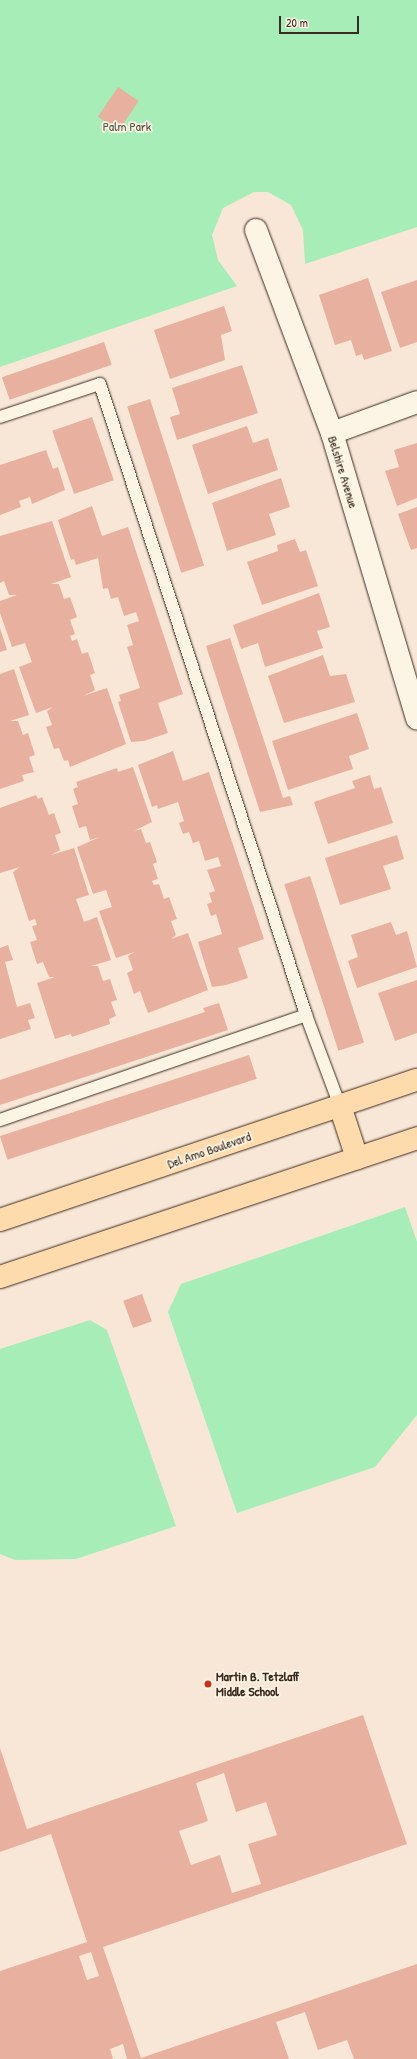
<!DOCTYPE html>
<style>
body{margin:0}
#map{position:relative;width:417px;height:2059px;overflow:hidden;background:#f8e7d7;font-family:"Patrick Hand",sans-serif}
div>[style]{position:absolute}
.green>*{inset:0;background:#a7edb8}
.building>*{inset:0;background:#e8b09e;transform-origin:0 0}
.roads{filter:drop-shadow(0 0 1px #3b2a1e) drop-shadow(0 0 1px #3b2a1e)}
.service>*{height:12px;margin:-6px;padding:0 6px;transform-origin:6px;border-radius:6px;background:#fcf5e5}
.minor>*{height:22px;margin:-11px;padding:0 11px;transform-origin:11px;border-radius:11px;background:#fcf5e5}
.primary>*{height:22px;margin:-11px;padding:0 11px;transform-origin:11px;border-radius:11px;background:#fedbac}
.dots>*{width:11px;height:11px;translate:-50% -50%;box-sizing:border-box;border:2px solid #fcf5e5;border-radius:50%}
span{translate:-50% -50%;white-space:nowrap;text-align:center;line-height:1.15;-webkit-text-stroke:3.5px #fcf5e5;paint-order:stroke}
.park-label{font-size:13px;color:#51513d}
.street-label{font-size:13px;color:#3b2a1e}
.poi-label{font-size:13px;color:#3b2a1e;font-weight:700}
.left{translate:0 -50%;text-align:left}
.scale{position:absolute;left:279px;top:16px;width:80px;height:18px;box-sizing:border-box;border:2px solid #3b2a1e;border-top:0;padding-left:5px;font-size:12px;line-height:14px;white-space:nowrap;color:#3b2a1e;-webkit-text-stroke:3px #fcf5e5;paint-order:stroke}
</style>
<div id="map">
<div class="green">
<i style="clip-path:polygon(0 0,417px 0,417px 227px,305px 264px,303px 230px,291px 205px,268px 192px,254px 192px,223px 208px,212px 235px,218px 260px,237px 286px,0 367px)"></i>
<i style="clip-path:polygon(405px 1207px,417px 1242px,417px 1415px,375px 1467px,237px 1513px,168px 1312px,181px 1284px)"></i>
<i style="clip-path:polygon(90px 1320px,107px 1330px,176px 1526px,76px 1559px,15px 1560px,0 1554px,0 1349px)"></i>
</div>
<div class="building">
<i style="left:118px;top:87px;width:25px;height:36px;rotate:34deg"></i>
<i style="clip-path:polygon(368px 278px,392px 351px,364px 360px,362px 354px,356px 356px,351px 340px,335px 345px,319px 295px)"></i>
<i style="clip-path:polygon(417px 280px,417px 342px,400px 348px,381px 292px)"></i>
<i style="clip-path:polygon(224px 306px,232px 331px,221px 335px,225px 360px,170px 379px,154px 330px)"></i>
<i style="left:104px;top:342px;width:24px;height:108px;rotate:71deg"></i>
<i style="clip-path:polygon(242px 365px,258px 413px,177px 440px,170px 417px,180px 414px,172px 388px)"></i>
<i style="left:150px;top:399px;width:175px;height:24px;rotate:72deg"></i>
<i style="left:92px;top:417px;width:67px;height:42px;rotate:71deg"></i>
<i style="clip-path:polygon(247px 426px,253px 443px,268px 438px,278px 470px,208px 494px,192px 445px)"></i>
<i style="clip-path:polygon(417px 443px,417px 498px,397px 506px,385px 471px,399px 467px,394px 450px)"></i>
<i style="clip-path:polygon(46px 450px,53px 469px,58px 467px,65px 490px,32px 504px,30px 497px,19px 501px,21px 507px,0 515px,0 465px)"></i>
<i style="clip-path:polygon(281px 478px,290px 507px,269px 514px,276px 535px,227px 551px,212px 503px)"></i>
<i style="clip-path:polygon(92px 506px,102px 536px,128px 527px,183px 694px,158px 703px,168px 733px,144px 741px,131px 742px,118px 702px,121px 701px,119px 695px,140px 688px,127px 647px,133px 645px,127px 625px,139px 621px,136px 612px,124px 616px,118px 597px,111px 599px,108px 588px,103px 589px,98px 558px,76px 565px,74px 559px,71px 560px,58px 520px)"></i>
<i style="clip-path:polygon(417px 507px,417px 548px,411px 550px,398px 514px)"></i>
<i style="clip-path:polygon(52px 521px,71px 577px,51px 584px,59px 584px,64px 599px,70px 597px,77px 617px,70px 620px,75px 634px,70px 636px,72px 641px,77px 639px,82px 654px,88px 652px,95px 673px,90px 675px,95px 690px,83px 696px,107px 688px,126px 744px,70px 767px,68px 760px,64px 761px,59px 748px,54px 749px,46px 727px,52px 725px,47px 711px,53px 707px,36px 713px,19px 667px,32px 662px,25px 643px,12px 647px,0 613px,0 601px,17px 595px,9px 595px,4px 581px,0 583px,0 536px)"></i>
<i style="clip-path:polygon(295px 539px,300px 552px,306px 550px,318px 586px,262px 605px,247px 562px,278px 551px,277px 545px)"></i>
<i style="clip-path:polygon(319px 593px,330px 627px,317px 631px,323px 648px,265px 667px,258px 643px,241px 649px,233px 625px)"></i>
<i style="clip-path:polygon(0 628px,7px 650px,0 652px)"></i>
<i style="clip-path:polygon(230px 638px,283px 798px,290px 796px,293px 805px,260px 812px,206px 646px)"></i>
<i style="clip-path:polygon(323px 655px,330px 676px,346px 674px,355px 702px,284px 723px,268px 676px)"></i>
<i style="clip-path:polygon(14px 669px,29px 715px,10px 721px,18px 721px,23px 735px,28px 733px,35px 755px,29px 757px,34px 772px,22px 775px,24px 781px,0 789px,0 674px)"></i>
<i style="clip-path:polygon(357px 713px,369px 749px,349px 756px,353px 769px,288px 790px,272px 741px)"></i>
<i style="clip-path:polygon(173px 751px,183px 781px,209px 772px,264px 939px,238px 948px,248px 978px,226px 985px,212px 987px,198px 942px,222px 934px,216px 914px,211px 916px,207px 904px,212px 902px,209px 893px,215px 891px,207px 870px,221px 866px,218px 857px,205px 861px,199px 841px,193px 843px,189px 832px,183px 834px,179px 823px,184px 821px,178px 802px,158px 809px,157px 805px,152px 807px,138px 765px)"></i>
<i style="clip-path:polygon(133px 767px,152px 822px,134px 831px,141px 829px,146px 843px,150px 842px,157px 862px,153px 864px,158px 879px,152px 881px,154px 885px,159px 884px,164px 899px,169px 897px,177px 919px,171px 921px,176px 935px,171px 939px,188px 933px,208px 990px,148px 1013px,140px 991px,134px 994px,127px 973px,133px 970px,128px 956px,134px 952px,116px 958px,99px 911px,112px 907px,106px 890px,93px 894px,77px 847px,100px 837px,90px 840px,86px 826px,79px 828px,72px 806px,78px 804px,73px 789px,78px 787px,76px 782px,117px 768px,118px 772px)"></i>
<i style="clip-path:polygon(370px 775px,374px 789px,381px 787px,393px 823px,328px 844px,314px 802px,355px 788px,352px 781px)"></i>
<i style="clip-path:polygon(36px 795px,38px 799px,42px 797px,49px 815px,54px 813px,61px 833px,55px 835px,60px 850px,51px 855px,74px 848px,89px 895px,76px 899px,84px 922px,97px 917px,111px 960px,91px 966px,98px 966px,103px 981px,110px 979px,117px 1000px,111px 1002px,116px 1016px,109px 1019px,110px 1024px,72px 1037px,71px 1034px,55px 1039px,37px 983px,55px 977px,49px 977px,43px 962px,37px 964px,30px 942px,37px 940px,32px 926px,37px 925px,35px 919px,29px 921px,13px 872px,20px 867px,0 873px,0 808px)"></i>
<i style="clip-path:polygon(397px 835px,404px 859px,383px 866px,391px 889px,340px 905px,325px 858px)"></i>
<i style="left:310px;top:876px;width:175px;height:27px;rotate:72deg"></i>
<i style="clip-path:polygon(391px 922px,396px 935px,407px 931px,417px 967px,357px 988px,348px 961px,358px 957px,351px 935px)"></i>
<i style="clip-path:polygon(8px 945px,13px 960px,5px 962px,17px 1007px,30px 1003px,35px 1018px,28px 1020px,31px 1029px,0 1039px,0 948px)"></i>
<i style="clip-path:polygon(417px 980px,417px 1033px,395px 1041px,378px 993px)"></i>
<i style="clip-path:polygon(219px 1003px,228px 1030px,0 1105px,0 1080px,205px 1012px,203px 1008px)"></i>
<i style="left:249px;top:1055px;width:25px;height:262px;rotate:72deg"></i>
<i style="left:142px;top:1294px;width:29px;height:20px;rotate:70deg"></i>
<i style="clip-path:polygon(evenodd,363px 1715px,407px 1844px,103px 1947px,141px 2058px,417px 1964px,417px 2059px,354px 2059px,347px 2040px,318px 2050px,305px 2012px,276px 2022px,289px 2059px,127px 2059px,123px 2044px,110px 2049px,113px 2059px,0 2059px,0 1971px,87px 1942px,51px 1834px,0 1852px,0 1748px,27px 1829px,363px 1715px,224px 1773px,236px 1812px,266px 1802px,277px 1835px,248px 1844px,261px 1884px,232px 1893px,220px 1855px,191px 1865px,179px 1831px,208px 1821px,196px 1783px,224px 1773px,363px 1715px,91px 1952px,99px 1976px,87px 1980px,79px 1956px,91px 1952px)"></i>
</div>
<div class="roads">
<div class="service">
<i style="left:0;top:417px;width:105px;rotate:-18.3deg"></i>
<i style="left:100px;top:384px;width:664px;rotate:71.92deg"></i>
<i style="left:306px;top:1015px;width:97px;rotate:69.5deg"></i>
<i style="left:0;top:1120px;width:324px;rotate:-18.9deg"></i>
</div>
<div class="minor">
<i style="left:256px;top:230px;width:217px;rotate:69.5deg"></i>
<i style="left:332px;top:433px;width:298px;rotate:73.4deg"></i>
<i style="left:332px;top:433px;width:90px;rotate:-20deg"></i>
</div>
<div class="primary">
<i style="left:340px;top:1106px;width:55px;rotate:71.9deg"></i>
<i style="left:0;top:1220px;width:440px;rotate:-18.6deg"></i>
<i style="left:0;top:1277px;width:440px;rotate:-18.4deg"></i>
</div>
</div>
<div class="dots">
<i style="left:208px;top:1684px;background:#c8321e"></i>
</div>
<div class="park-label">
<span style="left:127px;top:126px">Palm Park</span>
</div>
<div class="street-label">
<span style="left:343px;top:472px;rotate:73deg">Belshire Avenue</span>
<span style="left:209px;top:1150px;rotate:-19deg">Del Amo Boulevard</span>
</div>
<div class="poi-label">
<span class="left" style="left:216px;top:1684px">Martin B. Tetzlaff<br>Middle School</span>
</div>
<div class="scale">20 m</div>
</div>
